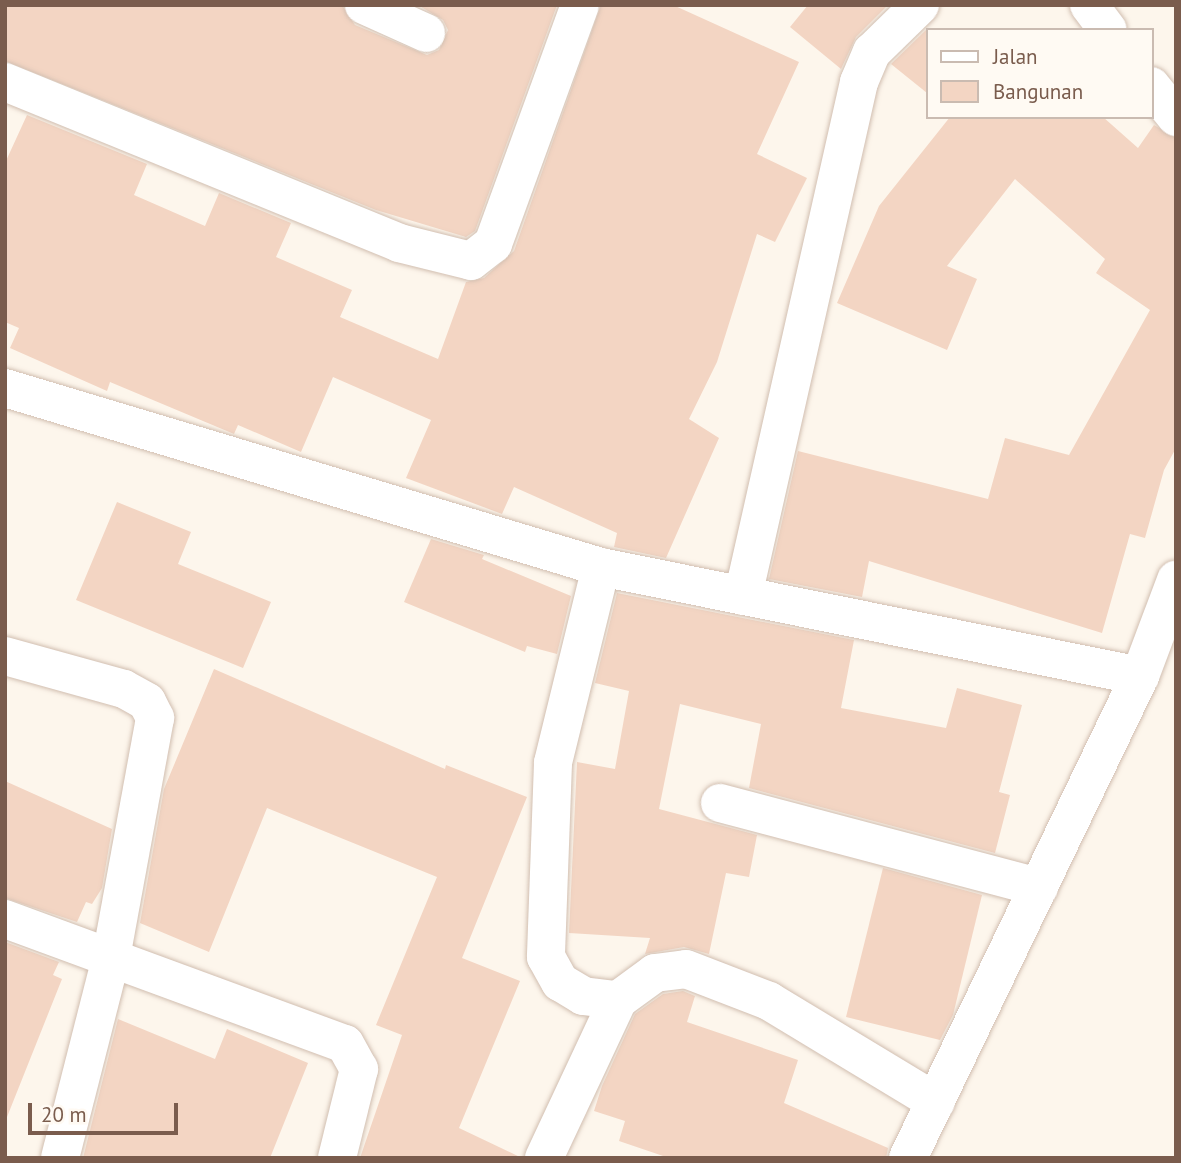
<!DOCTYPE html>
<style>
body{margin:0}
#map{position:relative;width:1181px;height:1163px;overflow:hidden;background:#fdf6ec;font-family:"PT Sans",sans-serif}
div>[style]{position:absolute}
.building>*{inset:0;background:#f3d5c3}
.roads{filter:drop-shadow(0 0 2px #d1beb0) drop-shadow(0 0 2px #d1beb0)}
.minor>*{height:38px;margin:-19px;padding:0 19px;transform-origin:19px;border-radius:19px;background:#fff}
span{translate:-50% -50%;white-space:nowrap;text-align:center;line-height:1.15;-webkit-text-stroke:5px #fffaf3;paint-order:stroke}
.frame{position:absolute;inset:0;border:7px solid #7a5c4d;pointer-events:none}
.legend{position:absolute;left:926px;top:28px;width:228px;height:91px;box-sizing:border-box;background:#fffaf3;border:2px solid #cabbb1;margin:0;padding:9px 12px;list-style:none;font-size:21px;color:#7a5c4d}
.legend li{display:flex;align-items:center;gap:14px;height:35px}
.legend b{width:35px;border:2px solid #cabbb1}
.scale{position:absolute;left:28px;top:1103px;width:150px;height:32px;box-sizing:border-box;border:4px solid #7a5c4d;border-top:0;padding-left:9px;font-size:21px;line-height:24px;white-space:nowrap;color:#7a5c4d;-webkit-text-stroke:5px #fffaf3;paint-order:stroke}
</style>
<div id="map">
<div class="building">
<i style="clip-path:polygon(5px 5px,342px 5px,355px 25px,427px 55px,439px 50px,448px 30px,443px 20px,418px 5px,557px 5px,475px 231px,466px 237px,376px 210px,5px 61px)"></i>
<i style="clip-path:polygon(601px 5px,673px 5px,799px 62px,757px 154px,807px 178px,775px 242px,757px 234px,717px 362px,689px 419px,719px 438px,666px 558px,614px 547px,617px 533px,514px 487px,502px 514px,406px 478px,431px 420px,333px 377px,301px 452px,238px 425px,234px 434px,110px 382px,107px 391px,10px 348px,19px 328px,5px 322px,5px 163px,27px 115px,147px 164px,134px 195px,205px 226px,219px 193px,291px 223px,276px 257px,352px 290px,340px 317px,438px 359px,466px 282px,484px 278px,514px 251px)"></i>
<i style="clip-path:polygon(808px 5px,888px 5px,856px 37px,841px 69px,790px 27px)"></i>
<i style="clip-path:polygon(927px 29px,927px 93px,891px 64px)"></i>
<i style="clip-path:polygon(950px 117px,1103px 117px,1138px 148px,1154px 125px,1176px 138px,1176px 448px,1164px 470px,1145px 538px,1130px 534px,1102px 633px,869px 561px,862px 597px,769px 579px,798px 451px,988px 499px,1005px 438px,1069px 455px,1150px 310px,1096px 273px,1105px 259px,1015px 179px,947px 266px,977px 279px,947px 350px,837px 303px,879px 206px)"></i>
<i style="clip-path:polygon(117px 502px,191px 532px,178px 564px,271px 602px,243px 668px,76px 600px)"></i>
<i style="clip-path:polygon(431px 539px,484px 555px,482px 559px,571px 596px,557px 654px,527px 646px,525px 652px,404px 602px)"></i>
<i style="clip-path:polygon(617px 593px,854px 640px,841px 708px,946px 728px,957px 688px,1022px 705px,999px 792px,1010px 795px,995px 853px,749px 788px,761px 724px,680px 704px,659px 809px,757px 835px,749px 877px,726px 873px,709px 954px,684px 947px,645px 954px,650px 938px,569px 933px,577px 762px,615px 769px,629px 691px,595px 683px)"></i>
<i style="clip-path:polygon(214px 669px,445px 769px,446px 765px,527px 797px,462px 958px,520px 981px,459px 1128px,522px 1158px,360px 1158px,402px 1035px,376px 1025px,437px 877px,267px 808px,209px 952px,140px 923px,164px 789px)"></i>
<i style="clip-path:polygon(5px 781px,112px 829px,102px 888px,92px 904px,86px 902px,77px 922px,5px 898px)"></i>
<i style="clip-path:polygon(883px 868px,982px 895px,953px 1015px,940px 1040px,846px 1017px)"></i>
<i style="clip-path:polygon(5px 942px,59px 962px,53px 975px,62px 979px,7px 1117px)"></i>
<i style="clip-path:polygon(683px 991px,695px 996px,687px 1022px,798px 1060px,784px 1103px,888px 1148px,886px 1158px,669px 1158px,619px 1141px,625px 1121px,594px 1111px,602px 1086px,635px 1014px,663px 994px)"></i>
<i style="clip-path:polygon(118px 1019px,215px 1059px,227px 1029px,308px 1063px,270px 1158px,83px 1158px)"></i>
</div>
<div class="roads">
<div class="minor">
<i style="left:364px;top:5px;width:68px;rotate:24.3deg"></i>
<i style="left:1089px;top:5px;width:31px;rotate:53deg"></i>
<i style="left:5px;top:82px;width:426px;rotate:22.2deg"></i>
<i style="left:399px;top:243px;width:74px;rotate:14deg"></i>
<i style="left:471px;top:261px;width:28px;rotate:-38deg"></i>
<i style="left:493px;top:244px;width:254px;rotate:-70deg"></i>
<i style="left:1151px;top:86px;width:40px;rotate:51deg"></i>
<i style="left:5px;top:388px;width:622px;rotate:16.72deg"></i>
<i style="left:601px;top:567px;width:550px;rotate:11.43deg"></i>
<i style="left:601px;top:567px;width:202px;rotate:103.8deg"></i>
<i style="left:553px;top:763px;width:194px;rotate:92.1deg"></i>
<i style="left:546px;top:957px;width:29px;rotate:61deg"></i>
<i style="left:560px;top:982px;width:27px;rotate:31deg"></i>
<i style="left:583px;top:996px;width:35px;rotate:7deg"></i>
<i style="left:743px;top:596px;width:527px;rotate:-77.28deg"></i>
<i style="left:859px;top:82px;width:33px;rotate:-67deg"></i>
<i style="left:872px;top:52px;width:67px;rotate:-44.4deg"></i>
<i style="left:5px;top:656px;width:123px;rotate:15.5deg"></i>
<i style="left:124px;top:689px;width:26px;rotate:29deg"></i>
<i style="left:147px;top:702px;width:18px;rotate:63deg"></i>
<i style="left:155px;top:718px;width:244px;rotate:100.4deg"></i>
<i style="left:111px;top:958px;width:206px;rotate:104.3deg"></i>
<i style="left:720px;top:803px;width:330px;rotate:14.8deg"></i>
<i style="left:5px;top:919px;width:362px;rotate:20.2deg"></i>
<i style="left:345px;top:1044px;width:29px;rotate:61deg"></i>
<i style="left:359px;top:1069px;width:92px;rotate:103.9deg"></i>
<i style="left:544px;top:1158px;width:174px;rotate:-64.9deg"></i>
<i style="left:618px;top:1000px;width:46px;rotate:-36.1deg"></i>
<i style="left:655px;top:973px;width:31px;rotate:-7deg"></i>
<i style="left:686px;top:969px;width:89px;rotate:21.1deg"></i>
<i style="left:769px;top:1001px;width:195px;rotate:31.2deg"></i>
<i style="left:908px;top:1158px;width:535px;rotate:-64.3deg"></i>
<i style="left:1140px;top:676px;width:103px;rotate:-69.4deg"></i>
</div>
</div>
<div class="frame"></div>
<ul class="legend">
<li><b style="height:9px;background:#fff"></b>Jalan</li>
<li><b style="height:19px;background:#f3d5c3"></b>Bangunan</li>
</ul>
<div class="scale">20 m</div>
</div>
